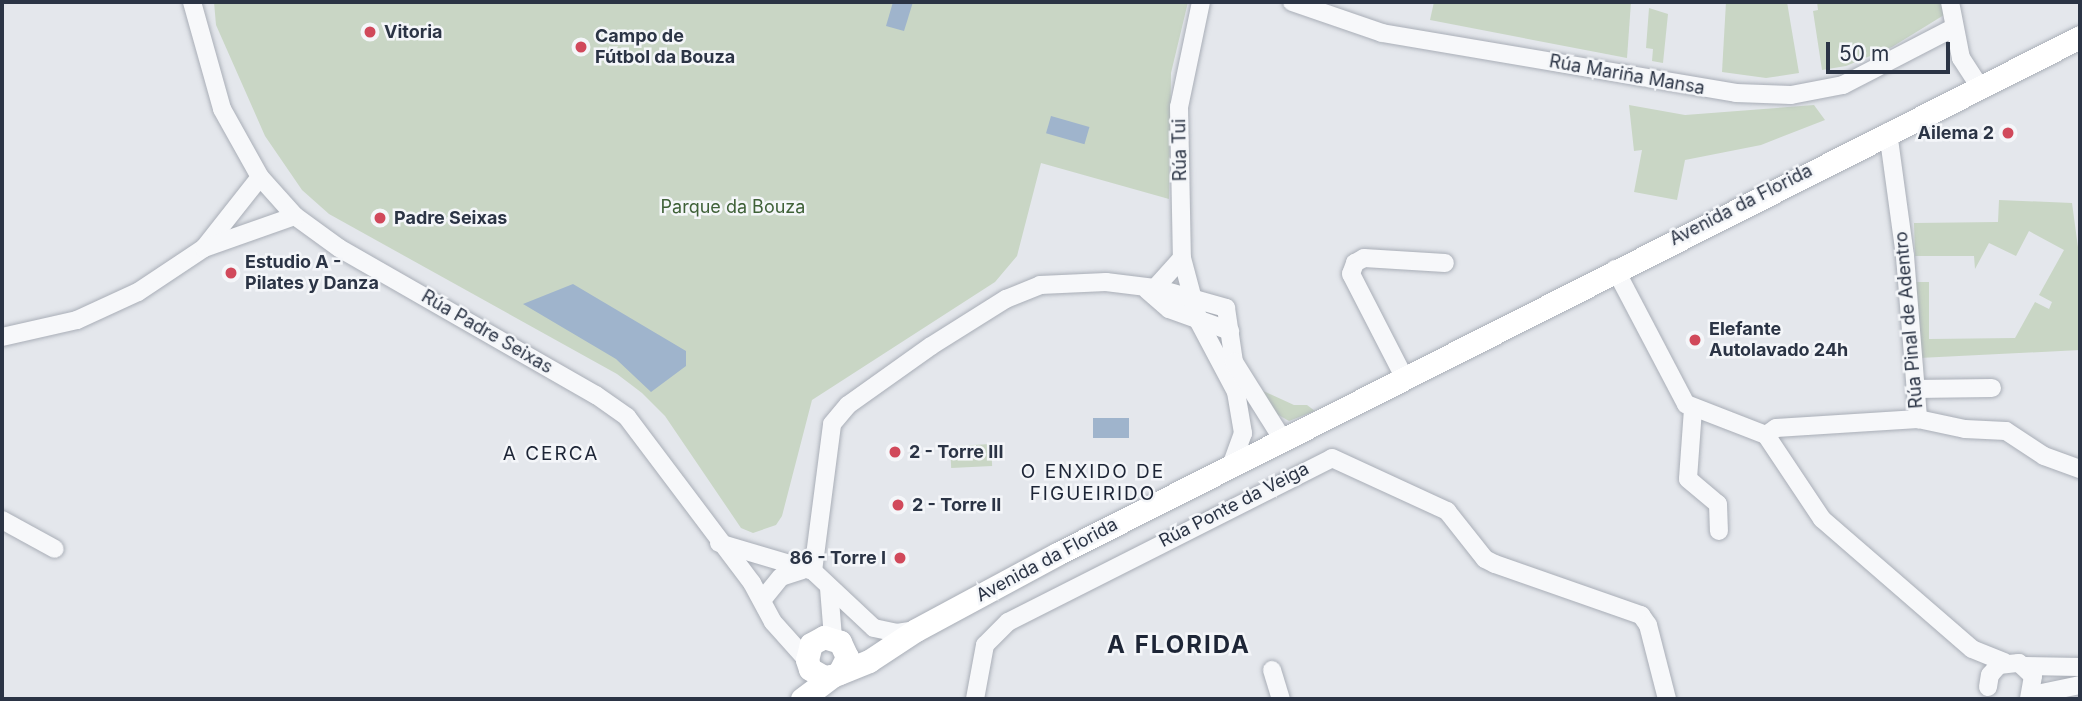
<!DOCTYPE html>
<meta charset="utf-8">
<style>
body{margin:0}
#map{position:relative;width:2082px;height:701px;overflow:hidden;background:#e4e7ec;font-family:Inter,sans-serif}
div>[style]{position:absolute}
.green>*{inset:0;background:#c9d6c5;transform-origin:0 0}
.water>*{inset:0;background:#9fb4cc;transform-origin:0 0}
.roads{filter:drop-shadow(0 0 2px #a9aeb7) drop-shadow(0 0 2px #a9aeb7)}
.minor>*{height:18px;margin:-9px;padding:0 9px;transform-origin:9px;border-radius:9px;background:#f7f8fa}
.major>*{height:23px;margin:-11.5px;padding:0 11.5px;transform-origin:11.5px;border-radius:11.5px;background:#fff}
.dots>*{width:19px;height:19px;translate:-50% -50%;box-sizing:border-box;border:4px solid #f4f6f9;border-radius:50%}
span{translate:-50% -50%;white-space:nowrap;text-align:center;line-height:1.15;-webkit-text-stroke:5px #f4f6f9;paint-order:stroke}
.poi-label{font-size:18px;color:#2b3445;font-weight:700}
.left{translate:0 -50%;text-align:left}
.right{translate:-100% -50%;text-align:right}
.street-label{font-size:18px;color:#2b3445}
.park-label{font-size:18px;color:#3f6138}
.neighbourhood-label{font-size:19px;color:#1d2536;letter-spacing:2px}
.district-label{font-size:24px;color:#1d2536;font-weight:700;letter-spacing:2px}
.frame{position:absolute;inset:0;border:4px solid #2b3445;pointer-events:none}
.scale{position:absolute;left:1826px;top:42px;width:124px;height:32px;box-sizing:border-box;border:4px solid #2b3445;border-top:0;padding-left:9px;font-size:21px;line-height:24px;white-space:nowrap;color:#2b3445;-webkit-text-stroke:5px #f4f6f9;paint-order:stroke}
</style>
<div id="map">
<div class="green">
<i style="clip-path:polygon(214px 2px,1188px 2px,1171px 73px,1169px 199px,1041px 163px,1017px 256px,995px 282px,812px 400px,782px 516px,776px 525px,753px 533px,741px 528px,665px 416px,642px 393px,617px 374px,329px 214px,302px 190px,265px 136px,216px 25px)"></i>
<i style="clip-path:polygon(1434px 2px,1631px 2px,1627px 58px,1430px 20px)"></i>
<i style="clip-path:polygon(1726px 2px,1787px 2px,1799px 73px,1766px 78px,1722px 72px)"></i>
<i style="clip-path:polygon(1817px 2px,1943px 2px,1944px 15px,1892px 47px,1846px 66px,1822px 70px,1813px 11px,1818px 10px)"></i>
<i style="clip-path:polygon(1649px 8px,1668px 14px,1663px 63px,1652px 61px,1653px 49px,1646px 48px)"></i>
<i style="clip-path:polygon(1629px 105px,1685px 115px,1814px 105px,1825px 120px,1761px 145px,1685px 160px,1677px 200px,1634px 192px,1642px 150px,1634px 151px)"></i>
<i style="clip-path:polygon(1999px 200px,2072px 203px,2080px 262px,2080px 350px,1919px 358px,1916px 282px,1929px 282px,1929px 339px,2015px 338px,2035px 302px,2049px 309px,2052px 302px,2039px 295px,2064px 250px,2029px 231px,2016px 256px,1989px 243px,1975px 269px,1974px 256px,1915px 256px,1914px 223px,1998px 222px)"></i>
<i style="clip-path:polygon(1261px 390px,1294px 405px,1307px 405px,1315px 411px,1289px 421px,1273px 412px)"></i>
<i style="left:991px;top:444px;width:22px;height:41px;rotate:87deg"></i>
</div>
<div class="water">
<i style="clip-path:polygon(893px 2px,913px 2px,904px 31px,886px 26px)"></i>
<i style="left:1051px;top:116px;width:40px;height:18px;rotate:16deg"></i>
<i style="clip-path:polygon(573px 284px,686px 351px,686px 366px,651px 392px,616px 359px,523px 304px)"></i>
<i style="left:1129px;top:418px;width:20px;height:36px;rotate:90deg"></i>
</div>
<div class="roads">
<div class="minor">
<i style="left:192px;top:2px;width:111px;rotate:74.3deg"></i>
<i style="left:222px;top:109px;width:78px;rotate:60.8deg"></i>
<i style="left:260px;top:177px;width:52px;rotate:48.1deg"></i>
<i style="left:295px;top:216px;width:54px;rotate:36deg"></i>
<i style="left:339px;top:248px;width:296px;rotate:29.8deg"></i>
<i style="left:596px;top:395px;width:38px;rotate:35deg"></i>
<i style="left:627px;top:417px;width:208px;rotate:53deg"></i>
<i style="left:752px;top:583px;width:44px;rotate:61.7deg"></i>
<i style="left:773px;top:622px;width:51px;rotate:48.2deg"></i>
<i style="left:1201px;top:2px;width:107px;rotate:101.8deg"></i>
<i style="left:1179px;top:107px;width:151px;rotate:88.9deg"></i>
<i style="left:1182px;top:258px;width:66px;rotate:75.1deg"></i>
<i style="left:1199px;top:322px;width:79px;rotate:62.1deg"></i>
<i style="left:1236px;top:392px;width:42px;rotate:80.3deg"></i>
<i style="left:1243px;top:433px;width:35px;rotate:110deg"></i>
<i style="left:1292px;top:2px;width:95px;rotate:19deg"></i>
<i style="left:1382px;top:33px;width:359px;rotate:9.6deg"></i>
<i style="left:1736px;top:93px;width:55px;rotate:2.1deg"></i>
<i style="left:1791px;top:95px;width:53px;rotate:-10.9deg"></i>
<i style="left:1843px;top:85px;width:124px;rotate:-27.4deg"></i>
<i style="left:1950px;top:2px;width:57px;rotate:78.9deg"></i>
<i style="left:1961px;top:58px;width:33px;rotate:57deg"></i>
<i style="left:1888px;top:132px;width:125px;rotate:82.2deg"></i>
<i style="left:1905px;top:256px;width:164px;rotate:85.4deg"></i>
<i style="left:204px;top:248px;width:90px;rotate:-51.7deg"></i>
<i style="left:1615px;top:269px;width:153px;rotate:62.3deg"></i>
<i style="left:1686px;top:404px;width:86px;rotate:21.2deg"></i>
<i style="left:1766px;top:435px;width:101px;rotate:56.3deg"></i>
<i style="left:1822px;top:519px;width:198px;rotate:40.9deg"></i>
<i style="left:1972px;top:649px;width:35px;rotate:22deg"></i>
<i style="left:1155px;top:288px;width:40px;rotate:-48deg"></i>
<i style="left:1147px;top:290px;width:29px;rotate:41deg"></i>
<i style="left:1169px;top:309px;width:65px;rotate:19.8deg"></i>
<i style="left:2px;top:337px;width:77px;rotate:-12.8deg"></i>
<i style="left:77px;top:320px;width:67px;rotate:-24.7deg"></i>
<i style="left:138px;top:292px;width:79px;rotate:-33.7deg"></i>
<i style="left:204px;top:248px;width:96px;rotate:-19.4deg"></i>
<i style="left:1404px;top:377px;width:116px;rotate:-117.2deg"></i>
<i style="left:1351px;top:274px;width:12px;rotate:-70deg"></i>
<i style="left:1355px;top:263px;width:10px;rotate:-29deg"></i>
<i style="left:1364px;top:258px;width:81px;rotate:3.5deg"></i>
<i style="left:1915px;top:389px;width:77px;rotate:-0.7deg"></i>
<i style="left:1693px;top:409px;width:70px;rotate:94.1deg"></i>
<i style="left:1688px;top:479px;width:39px;rotate:40deg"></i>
<i style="left:1718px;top:504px;width:27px;rotate:88deg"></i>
<i style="left:1766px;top:435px;width:12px;rotate:-35deg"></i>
<i style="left:1776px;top:428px;width:142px;rotate:-3.6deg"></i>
<i style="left:1918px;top:419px;width:48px;rotate:12deg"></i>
<i style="left:1965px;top:429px;width:41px;rotate:2.8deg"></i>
<i style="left:2006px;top:431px;width:45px;rotate:33.3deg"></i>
<i style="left:2044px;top:456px;width:38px;rotate:20deg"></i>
<i style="left:2px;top:520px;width:60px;rotate:28.7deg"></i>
<i style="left:719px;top:543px;width:98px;rotate:16.6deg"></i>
<i style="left:813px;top:571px;width:83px;rotate:43.1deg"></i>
<i style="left:874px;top:628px;width:24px;rotate:12deg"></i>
<i style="left:897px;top:633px;width:18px;rotate:-9deg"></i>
<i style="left:813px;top:571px;width:148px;rotate:-82.6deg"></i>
<i style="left:832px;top:424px;width:25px;rotate:-50deg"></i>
<i style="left:848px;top:405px;width:102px;rotate:-35.4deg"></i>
<i style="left:931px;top:346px;width:89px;rotate:-32.1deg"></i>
<i style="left:1006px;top:299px;width:37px;rotate:-22deg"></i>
<i style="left:1040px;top:285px;width:66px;rotate:-2.6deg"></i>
<i style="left:1106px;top:282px;width:49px;rotate:7deg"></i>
<i style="left:1155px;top:288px;width:74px;rotate:15.7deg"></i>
<i style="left:1226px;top:308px;width:55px;rotate:81.6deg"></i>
<i style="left:1234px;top:362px;width:92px;rotate:57.9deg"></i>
<i style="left:829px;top:588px;width:50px;rotate:85.4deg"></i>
<i style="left:763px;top:599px;width:28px;rotate:-51deg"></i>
<i style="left:781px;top:577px;width:22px;rotate:-18deg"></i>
<i style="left:2025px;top:666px;width:55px;rotate:1deg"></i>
<i style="left:1272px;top:670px;width:30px;rotate:73deg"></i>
<i style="left:1988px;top:687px;width:12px;rotate:-81deg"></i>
<i style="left:1990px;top:675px;width:13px;rotate:-48deg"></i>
<i style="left:1999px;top:665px;width:20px;rotate:-6deg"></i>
<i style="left:2019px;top:663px;width:19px;rotate:43deg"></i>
<i style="left:2033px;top:676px;width:23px;rotate:100deg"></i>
<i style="left:2032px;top:695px;width:49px;rotate:-11.8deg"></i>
<i style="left:975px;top:699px;width:55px;rotate:-79.5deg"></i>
<i style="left:985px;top:645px;width:33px;rotate:-45deg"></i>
<i style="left:1008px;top:622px;width:363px;rotate:-26.8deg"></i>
<i style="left:1332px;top:458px;width:127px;rotate:24.7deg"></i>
<i style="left:1447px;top:511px;width:61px;rotate:51.6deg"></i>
<i style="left:1485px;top:559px;width:11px;rotate:27deg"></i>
<i style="left:1495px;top:564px;width:155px;rotate:19.3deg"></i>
<i style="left:1641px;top:615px;width:12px;rotate:55deg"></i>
<i style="left:1648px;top:625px;width:76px;rotate:75.6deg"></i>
</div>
<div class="major">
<i style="left:839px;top:673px;width:18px;rotate:-63deg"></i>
<i style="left:847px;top:657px;width:17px;rotate:-115deg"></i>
<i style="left:840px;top:642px;width:17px;rotate:-163deg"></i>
<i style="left:824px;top:637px;width:15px;rotate:152deg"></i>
<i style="left:811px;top:644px;width:16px;rotate:104deg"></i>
<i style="left:807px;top:660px;width:9px;rotate:72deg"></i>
<i style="left:810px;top:669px;width:16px;rotate:30deg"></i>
<i style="left:824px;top:677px;width:8px;rotate:-7deg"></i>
<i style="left:832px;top:676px;width:40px;rotate:-22deg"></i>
<i style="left:869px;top:661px;width:56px;rotate:-33.4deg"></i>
<i style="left:916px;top:630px;width:160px;rotate:-28.3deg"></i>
<i style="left:1057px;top:554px;width:1146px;rotate:-26.81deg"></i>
<i style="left:802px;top:699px;width:38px;rotate:-37deg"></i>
</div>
</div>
<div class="dots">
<i style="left:370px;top:32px;background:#d1495b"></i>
<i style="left:581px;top:47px;background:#d1495b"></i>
<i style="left:2008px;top:133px;background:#d1495b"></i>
<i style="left:380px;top:218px;background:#d1495b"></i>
<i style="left:231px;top:273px;background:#d1495b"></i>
<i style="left:1695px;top:340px;background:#d1495b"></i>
<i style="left:895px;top:452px;background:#d1495b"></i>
<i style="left:898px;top:505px;background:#d1495b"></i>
<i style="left:900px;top:558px;background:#d1495b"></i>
</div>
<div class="poi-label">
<span class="left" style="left:384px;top:32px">Vitoria</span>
<span class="left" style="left:595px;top:47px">Campo de<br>Fútbol da Bouza</span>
<span class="right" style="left:1994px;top:133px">Ailema 2</span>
<span class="left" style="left:394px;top:218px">Padre Seixas</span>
<span class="left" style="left:245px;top:273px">Estudio A -<br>Pilates y Danza</span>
<span class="left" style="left:1709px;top:340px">Elefante<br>Autolavado 24h</span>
<span class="left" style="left:909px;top:452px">2 - Torre III</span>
<span class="left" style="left:912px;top:505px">2 - Torre II</span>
<span class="right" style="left:886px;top:558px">86 - Torre I</span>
</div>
<div class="street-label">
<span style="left:1627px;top:75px;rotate:10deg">Rúa Mariña Mansa</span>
<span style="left:1180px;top:150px;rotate:-91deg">Rúa Tui</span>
<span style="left:1741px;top:205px;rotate:-27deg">Avenida da Florida</span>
<span style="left:1909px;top:320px;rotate:-95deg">Rúa Pinal de Adentro</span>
<span style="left:487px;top:332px;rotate:30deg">Rúa Padre Seixas</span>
<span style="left:1234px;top:505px;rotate:-27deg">Rúa Ponte da Veiga</span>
<span style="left:1047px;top:560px;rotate:-28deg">Avenida da Florida</span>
</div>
<div class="park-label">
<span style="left:733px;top:207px">Parque da Bouza</span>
</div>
<div class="neighbourhood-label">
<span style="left:551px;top:454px">A CERCA</span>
<span style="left:1093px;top:483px">O ENXIDO DE<br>FIGUEIRIDO</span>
</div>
<div class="district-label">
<span style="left:1179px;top:645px">A FLORIDA</span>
</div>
<div class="frame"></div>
<div class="scale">50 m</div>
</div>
